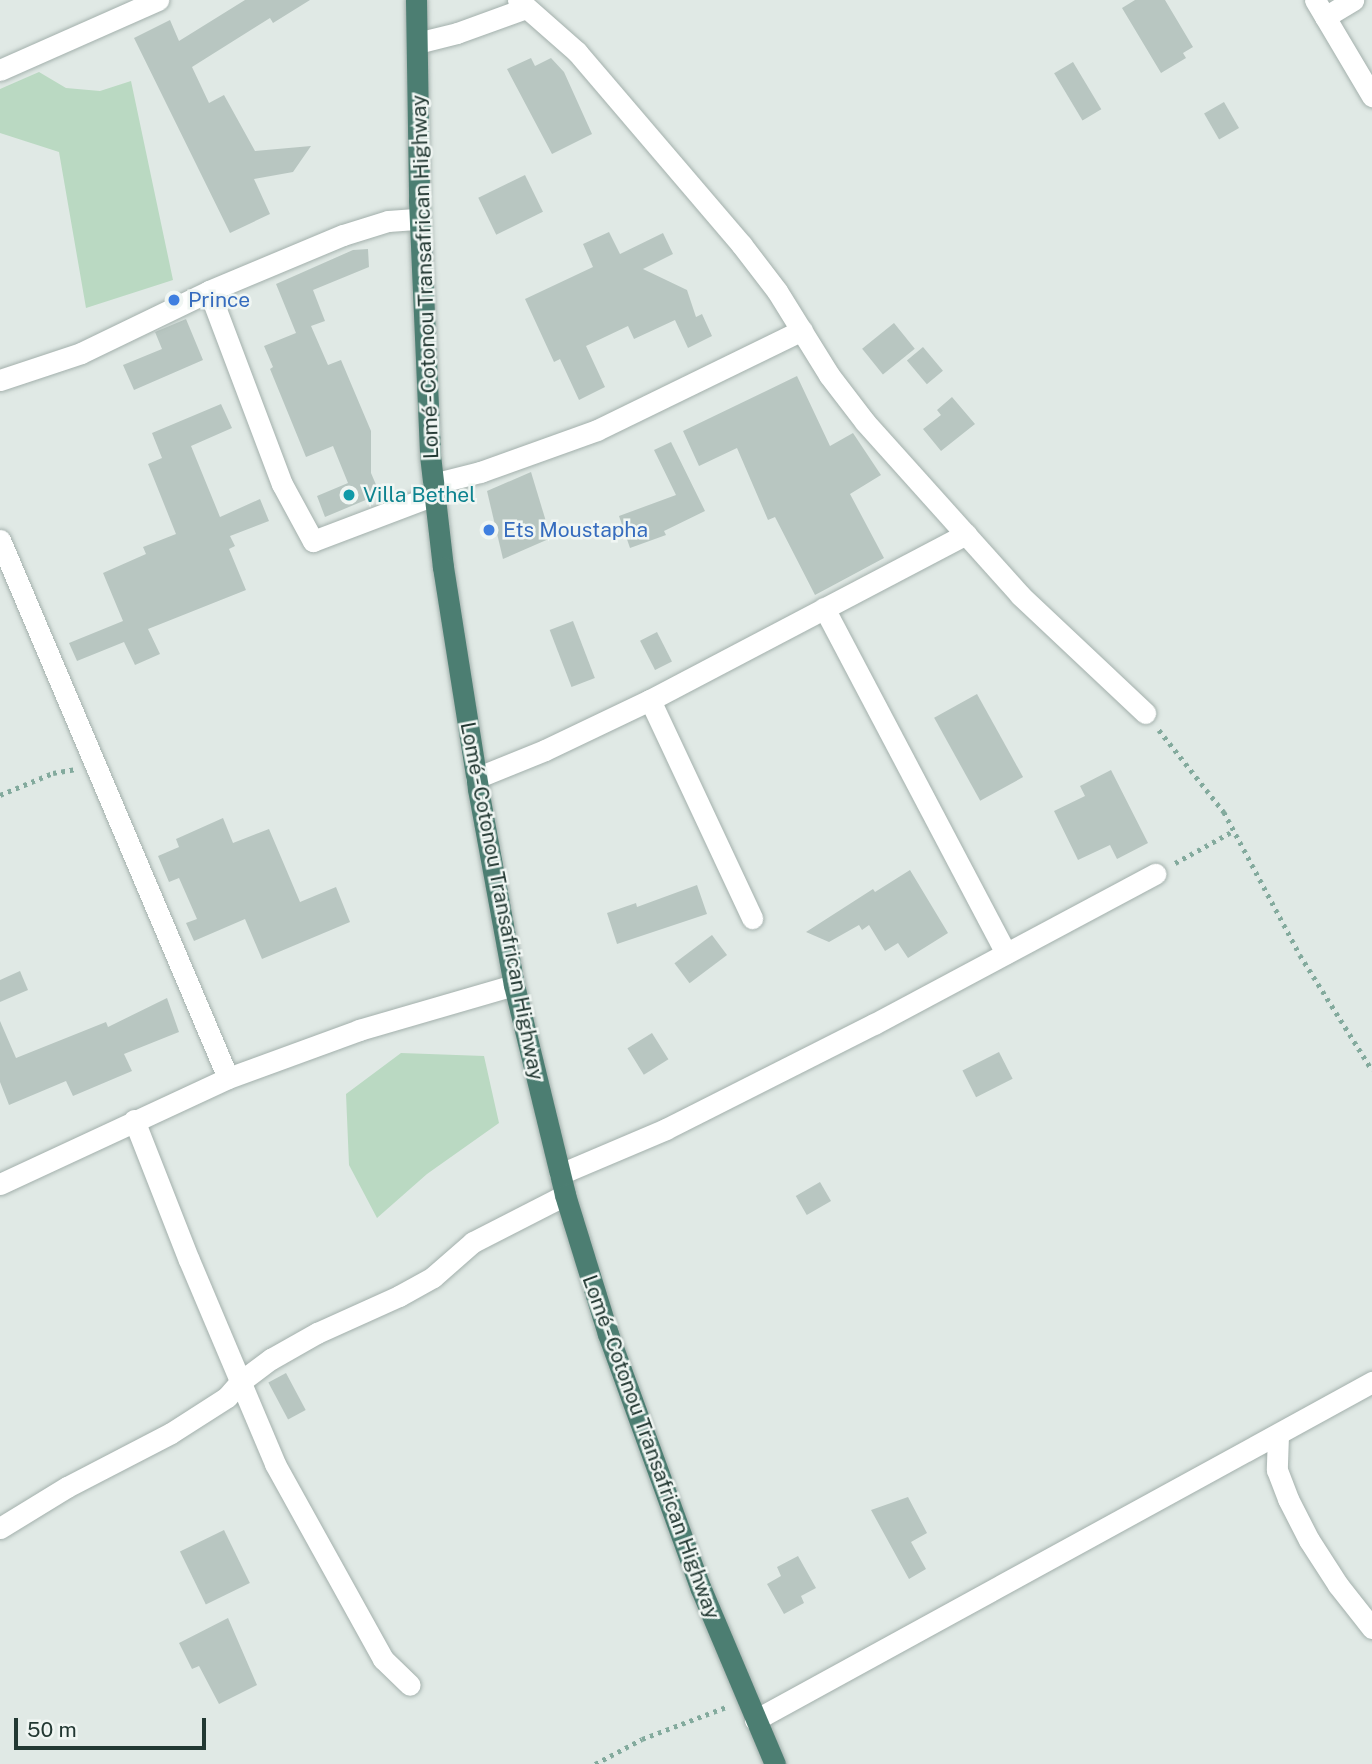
<!DOCTYPE html>
<meta charset="utf-8">
<style>
body{margin:0}
#map{position:relative;width:1372px;height:1764px;overflow:hidden;background:#e0e9e5;font-family:"Public Sans",sans-serif}
div>[style]{position:absolute}
.green>*{inset:0;background:#bad9c2}
.building>*{inset:0;background:#b8c6c1;transform-origin:0 0}
.path>*{height:4.5px;margin-top:-2.25px;transform-origin:0;background:repeating-linear-gradient(90deg,#83aa9d 0 3.5px,transparent 0 8.5px)}
.roads{filter:drop-shadow(0 0 2px #a3b0ac) drop-shadow(0 0 2px #a3b0ac)}
.minor>*{height:21px;margin:-10.5px;padding:0 10.5px;transform-origin:10.5px;border-radius:10.5px;background:#fff}
.trunk>*{height:21px;margin:-10.5px;padding:0 10.5px;transform-origin:10.5px;border-radius:10.5px;background:#4c7e72}
.dots>*{width:19px;height:19px;translate:-50% -50%;box-sizing:border-box;border:4px solid #f0f6f3;border-radius:50%}
span{translate:-50% -50%;white-space:nowrap;text-align:center;line-height:1.15;-webkit-text-stroke:5px #f0f6f3;paint-order:stroke}
.street-label{font-size:21px;color:#223832}
.shop-label{font-size:21px;color:#366cbe}
.left{translate:0 -50%;text-align:left}
.culture-label{font-size:21px;color:#0d838f}
.scale{position:absolute;left:14px;top:1718px;width:192px;height:32px;box-sizing:border-box;border:4px solid #223832;border-top:0;padding-left:9px;font-size:21px;line-height:24px;white-space:nowrap;color:#223832;-webkit-text-stroke:5px #f0f6f3;paint-order:stroke}
</style>
<div id="map">
<div class="green">
<i style="clip-path:polygon(39px 72px,66px 88px,100px 91px,131px 81px,173px 280px,86px 308px,59px 152px,0 133px,0 89px)"></i>
<i style="clip-path:polygon(401px 1053px,484px 1056px,499px 1123px,427px 1174px,377px 1218px,349px 1165px,346px 1094px)"></i>
</div>
<div class="building">
<i style="clip-path:polygon(245px 0,310px 0,273px 23px,270px 18px,192px 67px,209px 103px,224px 95px,255px 151px,311px 146px,293px 172px,254px 179px,270px 214px,230px 233px,134px 38px,170px 20px,179px 41px)"></i>
<i style="clip-path:polygon(1135px 0,1165px 0,1193px 47px,1183px 53px,1186px 58px,1161px 73px,1122px 8px)"></i>
<i style="clip-path:polygon(531px 58px,535px 66px,551px 58px,564px 72px,592px 134px,552px 154px,507px 69px)"></i>
<i style="left:1073px;top:62px;width:55px;height:22px;rotate:59deg"></i>
<i style="left:1224px;top:102px;width:30px;height:23px;rotate:60deg"></i>
<i style="left:525px;top:175px;width:41px;height:52px;rotate:64deg"></i>
<i style="clip-path:polygon(609px 232px,620px 254px,663px 233px,673px 254px,643px 269px,687px 290px,696px 317px,702px 314px,712px 336px,688px 348px,675px 320px,634px 339px,628px 326px,586px 346px,605px 387px,579px 400px,560px 359px,554px 362px,525px 299px,593px 267px,583px 244px)"></i>
<i style="clip-path:polygon(368px 249px,369px 267px,313px 290px,325px 321px,311px 326px,328px 365px,341px 360px,371px 431px,371px 473px,380px 494px,325px 517px,317px 496px,348px 483px,333px 446px,306px 457px,270px 369px,273px 367px,264px 346px,296px 333px,276px 284px,353px 250px)"></i>
<i style="clip-path:polygon(186px 319px,203px 360px,134px 390px,123px 365px,162px 349px,155px 332px)"></i>
<i style="left:894px;top:323px;width:33px;height:41px;rotate:51deg"></i>
<i style="left:923px;top:347px;width:31px;height:21px;rotate:50deg"></i>
<i style="clip-path:polygon(797px 376px,830px 446px,853px 433px,881px 475px,850px 494px,884px 558px,815px 595px,775px 517px,768px 520px,737px 448px,699px 466px,683px 431px)"></i>
<i style="clip-path:polygon(952px 397px,975px 424px,941px 451px,923px 429px,941px 415px,937px 410px)"></i>
<i style="clip-path:polygon(221px 404px,232px 428px,191px 446px,220px 517px,260px 499px,269px 521px,230px 536px,235px 546px,229px 549px,246px 590px,148px 629px,160px 654px,135px 665px,124px 642px,77px 661px,69px 643px,123px 621px,103px 573px,146px 554px,143px 547px,176px 534px,148px 464px,162px 458px,152px 433px)"></i>
<i style="clip-path:polygon(671px 442px,705px 511px,664px 531px,666px 535px,630px 548px,619px 516px,676px 495px,654px 450px)"></i>
<i style="clip-path:polygon(531px 472px,551px 538px,503px 559px,487px 491px)"></i>
<i style="left:573px;top:621px;width:61px;height:25px;rotate:69deg"></i>
<i style="left:657px;top:632px;width:33px;height:19px;rotate:63deg"></i>
<i style="left:977px;top:694px;width:95px;height:49px;rotate:61deg"></i>
<i style="clip-path:polygon(1111px 770px,1148px 843px,1117px 859px,1110px 845px,1078px 860px,1054px 811px,1085px 796px,1080px 786px)"></i>
<i style="clip-path:polygon(223px 818px,233px 843px,269px 829px,300px 902px,336px 887px,350px 922px,262px 959px,245px 919px,194px 941px,186px 923px,197px 919px,179px 878px,169px 882px,158px 856px,179px 847px,176px 839px)"></i>
<i style="clip-path:polygon(910px 870px,948px 933px,908px 958px,898px 943px,885px 951px,869px 925px,862px 930px,859px 925px,829px 942px,806px 932px,873px 889px,875px 892px)"></i>
<i style="clip-path:polygon(697px 885px,707px 914px,617px 944px,607px 913px,636px 903px,637px 907px)"></i>
<i style="left:712px;top:935px;width:25px;height:47px;rotate:53deg"></i>
<i style="clip-path:polygon(20px 971px,28px 990px,0 1002px,0 980px)"></i>
<i style="clip-path:polygon(167px 998px,179px 1032px,124px 1054px,132px 1071px,73px 1096px,66px 1081px,9px 1105px,0 1082px,0 1021px,16px 1058px,106px 1022px,108px 1027px)"></i>
<i style="left:652px;top:1033px;width:31px;height:29px;rotate:58deg"></i>
<i style="left:999px;top:1052px;width:30px;height:41px;rotate:63deg"></i>
<i style="left:820px;top:1182px;width:22px;height:28px;rotate:60deg"></i>
<i style="left:286px;top:1373px;width:42px;height:20px;rotate:62deg"></i>
<i style="clip-path:polygon(908px 1497px,927px 1533px,911px 1542px,926px 1569px,909px 1579px,871px 1510px)"></i>
<i style="left:224px;top:1530px;width:59px;height:49px;rotate:64deg"></i>
<i style="clip-path:polygon(798px 1556px,816px 1588px,801px 1596px,804px 1603px,784px 1614px,767px 1584px,781px 1576px,777px 1567px)"></i>
<i style="clip-path:polygon(228px 1618px,257px 1685px,219px 1704px,199px 1666px,192px 1669px,179px 1643px)"></i>
</div>
<div class="path">
<i style="left:1159px;top:730px;width:105px;rotate:51.6deg"></i>
<i style="left:1224px;top:812px;width:162px;rotate:62deg"></i>
<i style="left:1300px;top:955px;width:136px;rotate:57.9deg"></i>
<i style="left:0;top:795px;width:57px;rotate:-22.5deg"></i>
<i style="left:53px;top:773px;width:22px;rotate:-10deg"></i>
<i style="left:1175px;top:863px;width:66px;rotate:-28.9deg"></i>
<i style="left:595px;top:1764px;width:53px;rotate:-28deg"></i>
<i style="left:642px;top:1739px;width:93px;rotate:-20.8deg"></i>
</div>
<div class="roads">
<div class="minor">
<i style="left:518px;top:0;width:79px;rotate:41.4deg"></i>
<i style="left:577px;top:52px;width:253px;rotate:49.5deg"></i>
<i style="left:741px;top:244px;width:59px;rotate:52.5deg"></i>
<i style="left:777px;top:291px;width:99px;rotate:58.2deg"></i>
<i style="left:829px;top:375px;width:59px;rotate:52.5deg"></i>
<i style="left:865px;top:422px;width:232px;rotate:48.1deg"></i>
<i style="left:1020px;top:595px;width:172px;rotate:43.3deg"></i>
<i style="left:1315px;top:0;width:112px;rotate:59.3deg"></i>
<i style="left:1325px;top:17px;width:33px;rotate:-31deg"></i>
<i style="left:417px;top:43px;width:41px;rotate:-14deg"></i>
<i style="left:457px;top:33px;width:73px;rotate:-19.9deg"></i>
<i style="left:0;top:70px;width:173px;rotate:-23.9deg"></i>
<i style="left:209px;top:291px;width:206px;rotate:69.3deg"></i>
<i style="left:282px;top:484px;width:65px;rotate:61.5deg"></i>
<i style="left:313px;top:541px;width:129px;rotate:-20.8deg"></i>
<i style="left:0;top:380px;width:85px;rotate:-18.4deg"></i>
<i style="left:81px;top:353px;width:142px;rotate:-25.8deg"></i>
<i style="left:209px;top:291px;width:145px;rotate:-22.7deg"></i>
<i style="left:343px;top:235px;width:47px;rotate:-17.3deg"></i>
<i style="left:388px;top:221px;width:31px;rotate:-4deg"></i>
<i style="left:433px;top:484px;width:49px;rotate:-14.3deg"></i>
<i style="left:480px;top:472px;width:124px;rotate:-19.7deg"></i>
<i style="left:597px;top:430px;width:228px;rotate:-26deg"></i>
<i style="left:0;top:540px;width:584px;rotate:67.03deg"></i>
<i style="left:824px;top:608px;width:390px;rotate:62.2deg"></i>
<i style="left:650px;top:700px;width:241px;rotate:64.9deg"></i>
<i style="left:476px;top:778px;width:74px;rotate:-22.1deg"></i>
<i style="left:545px;top:750px;width:116px;rotate:-25.5deg"></i>
<i style="left:650px;top:700px;width:357px;rotate:-27.7deg"></i>
<i style="left:134px;top:1120px;width:150px;rotate:68.6deg"></i>
<i style="left:189px;top:1260px;width:221px;rotate:67.1deg"></i>
<i style="left:275px;top:1464px;width:223px;rotate:61deg"></i>
<i style="left:383px;top:1659px;width:37px;rotate:44deg"></i>
<i style="left:560px;top:1174px;width:115px;rotate:-23deg"></i>
<i style="left:666px;top:1129px;width:233px;rotate:-26.8deg"></i>
<i style="left:874px;top:1024px;width:319px;rotate:-28.1deg"></i>
<i style="left:0;top:1184px;width:251px;rotate:-24.9deg"></i>
<i style="left:228px;top:1078px;width:140px;rotate:-20.1deg"></i>
<i style="left:359px;top:1030px;width:161px;rotate:-16.2deg"></i>
<i style="left:1278px;top:1435px;width:35px;rotate:92deg"></i>
<i style="left:1277px;top:1470px;width:31px;rotate:69deg"></i>
<i style="left:1288px;top:1499px;width:46px;rotate:62.9deg"></i>
<i style="left:1309px;top:1540px;width:54px;rotate:57.2deg"></i>
<i style="left:1338px;top:1585px;width:55px;rotate:51.7deg"></i>
<i style="left:0;top:1528px;width:79px;rotate:-31.5deg"></i>
<i style="left:67px;top:1487px;width:117px;rotate:-27.4deg"></i>
<i style="left:171px;top:1433px;width:67px;rotate:-32.7deg"></i>
<i style="left:227px;top:1397px;width:20px;rotate:-49deg"></i>
<i style="left:240px;top:1382px;width:39px;rotate:-37deg"></i>
<i style="left:271px;top:1359px;width:53px;rotate:-29.5deg"></i>
<i style="left:317px;top:1333px;width:90px;rotate:-24.3deg"></i>
<i style="left:399px;top:1296px;width:39px;rotate:-29deg"></i>
<i style="left:433px;top:1277px;width:53px;rotate:-41.2deg"></i>
<i style="left:473px;top:1242px;width:103px;rotate:-27.1deg"></i>
<i style="left:755px;top:1720px;width:704px;rotate:-28.71deg"></i>
</div>
<div class="trunk">
<i style="left:416px;top:0;width:200px;rotate:89.1deg"></i>
<i style="left:419px;top:200px;width:255px;rotate:87.5deg"></i>
<i style="left:430px;top:455px;width:113px;rotate:83.4deg"></i>
<i style="left:443px;top:567px;width:225px;rotate:81deg"></i>
<i style="left:478px;top:789px;width:199px;rotate:79.6deg"></i>
<i style="left:514px;top:985px;width:216px;rotate:76.3deg"></i>
<i style="left:565px;top:1195px;width:145px;rotate:72.8deg"></i>
<i style="left:608px;top:1334px;width:271px;rotate:70deg"></i>
<i style="left:701px;top:1589px;width:190px;rotate:67.1deg"></i>
</div>
</div>
<div class="dots">
<i style="left:174px;top:300px;background:#3f7fe0"></i>
<i style="left:349px;top:495px;background:#0f9aa8"></i>
<i style="left:489px;top:530px;background:#3f7fe0"></i>
</div>
<div class="street-label">
<span style="left:425px;top:277px;rotate:-92deg">Lomé - Cotonou Transafrican Highway</span>
<span style="left:502px;top:901px;rotate:79deg">Lomé - Cotonou Transafrican Highway</span>
<span style="left:651px;top:1447px;rotate:70deg">Lomé - Cotonou Transafrican Highway</span>
</div>
<div class="shop-label">
<span class="left" style="left:188px;top:300px">Prince</span>
<span class="left" style="left:503px;top:530px">Ets Moustapha</span>
</div>
<div class="culture-label">
<span class="left" style="left:363px;top:495px">Villa Bethel</span>
</div>
<div class="scale">50 m</div>
</div>
